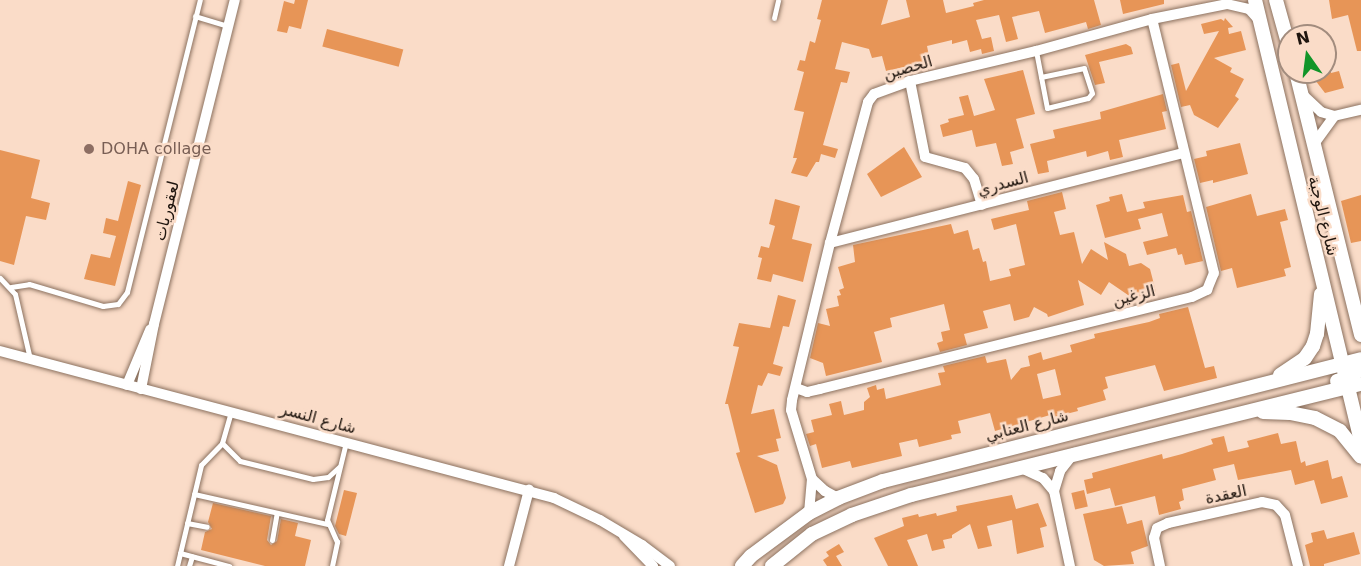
<!DOCTYPE html>
<meta charset="utf-8">
<style>
body{margin:0}
#map{position:relative;width:1361px;height:566px;overflow:hidden;background:#fadcc8;font-family:"DejaVu Sans","Noto Naskh Arabic",sans-serif}
div>[style]{position:absolute}
.building>*{inset:0;background:#e79557;transform-origin:0 0}
.roads{filter:drop-shadow(0 0 2px #8b715f) drop-shadow(0 0 2px #8b715f)}
.service>*{height:5px;margin:-2.5px;padding:0 2.5px;transform-origin:2.5px;border-radius:2.5px;background:#fff}
.minor>*{height:10px;margin:-5px;padding:0 5px;transform-origin:5px;border-radius:5px;background:#fff}
.tertiary>*{height:14px;margin:-7px;padding:0 7px;transform-origin:7px;border-radius:7px;background:#fff}
.dots>*{width:16px;height:16px;translate:-50% -50%;box-sizing:border-box;border:3px solid #fadcc8;border-radius:50%}
span{translate:-50% -50%;white-space:nowrap;text-align:center;line-height:1.15;-webkit-text-stroke:5px #fadcc8;paint-order:stroke}
.street-label{font-size:16px;color:#1f150e}
.education-label{font-size:16px;color:#785e54}
.left{translate:0 -50%;text-align:left}
.north{position:absolute;left:1277px;top:24px;width:60px;height:60px;box-sizing:border-box;background:#fadcc8;border:2px solid #a28c7e;border-radius:50%;rotate:346deg;font-size:16px;font-weight:700;line-height:24px;text-align:center;color:#1f150e}
.north::after{content:'';display:block;margin:auto;width:21px;height:27px;background:#119528;clip-path:polygon(50% 0,100% 100%,50% 72%,0 100%)}
</style>
<div id="map">
<div class="building">
<i style="clip-path:polygon(295px 0,308px 0,301px 29px,289px 26px,287px 33px,277px 31px,284px 1px,294px 4px)"></i>
<i style="clip-path:polygon(822px 0,888px 0,881px 25px,910px 17px,906px 0,943px 0,946px 13px,974px 6px,973px 3px,984px 0,1094px 0,1101px 25px,1088px 29px,1086px 22px,1045px 33px,1039px 11px,1012px 17px,1018px 39px,1006px 42px,999px 15px,976px 20px,982px 39px,991px 37px,994px 51px,982px 54px,981px 49px,970px 52px,967px 40px,952px 44px,952px 40px,927px 46px,930px 61px,886px 71px,882px 56px,872px 58px,869px 49px,842px 42px,835px 69px,850px 72px,847px 83px,841px 82px,823px 145px,838px 149px,835px 158px,821px 154px,819px 162px,816px 162px,807px 177px,791px 173px,797px 158px,793px 158px,804px 112px,794px 110px,804px 72px,797px 70px,800px 60px,805px 61px,810px 41px,815px 43px,821px 20px,817px 19px)"></i>
<i style="clip-path:polygon(1120px 0,1164px 0,1164px 4px,1123px 14px)"></i>
<i style="clip-path:polygon(1329px 0,1361px 0,1361px 51px,1357px 51px,1348px 15px,1332px 19px)"></i>
<i style="clip-path:polygon(1225px 18px,1233px 27px,1228px 28px,1229px 34px,1241px 31px,1246px 50px,1214px 58px,1232px 68px,1230px 72px,1244px 79px,1235px 96px,1239px 99px,1218px 128px,1194px 115px,1190px 105px,1181px 107px,1171px 65px,1179px 63px,1186px 91px,1219px 31px,1204px 34px,1201px 24px,1221px 19px,1224px 21px)"></i>
<i style="left:327px;top:29px;width:79px;height:18px;rotate:15deg"></i>
<i style="clip-path:polygon(1126px 44px,1131px 47px,1133px 54px,1099px 62px,1105px 83px,1095px 85px,1085px 55px)"></i>
<i style="clip-path:polygon(1023px 70px,1035px 114px,1016px 119px,1024px 148px,1010px 152px,1013px 164px,1002px 166px,996px 143px,976px 147px,972px 130px,943px 137px,940px 125px,949px 122px,948px 119px,964px 115px,959px 97px,968px 95px,974px 116px,995px 110px,984px 79px)"></i>
<i style="clip-path:polygon(1331px 71px,1331px 73px,1339px 71px,1344px 88px,1325px 93px,1312px 76px)"></i>
<i style="clip-path:polygon(1163px 94px,1167px 111px,1162px 112px,1166px 129px,1119px 140px,1123px 157px,1110px 160px,1108px 151px,1087px 157px,1086px 151px,1047px 161px,1049px 172px,1038px 174px,1030px 144px,1055px 138px,1053px 130px,1101px 119px,1100px 112px)"></i>
<i style="clip-path:polygon(1240px 143px,1248px 174px,1213px 183px,1213px 180px,1200px 183px,1194px 159px,1207px 156px,1206px 151px)"></i>
<i style="clip-path:polygon(904px 147px,922px 177px,881px 197px,867px 174px)"></i>
<i style="clip-path:polygon(0 150px,40px 160px,31px 198px,50px 203px,46px 220px,26px 216px,14px 265px,0 261px)"></i>
<i style="clip-path:polygon(128px 181px,141px 185px,115px 286px,84px 279px,91px 254px,110px 258px,116px 236px,103px 233px,106px 218px,118px 221px)"></i>
<i style="clip-path:polygon(1062px 192px,1066px 209px,1054px 212px,1060px 235px,1074px 232px,1082px 264px,1091px 249px,1108px 260px,1104px 242px,1126px 254px,1129px 266px,1141px 263px,1150px 269px,1156px 292px,1129px 299px,1128px 295px,1109px 282px,1101px 295px,1078px 280px,1084px 305px,1048px 317px,1047px 314px,1034px 307px,1029px 317px,1014px 321px,1010px 304px,983px 311px,988px 328px,964px 334px,967px 345px,940px 352px,937px 343px,943px 341px,941px 332px,950px 330px,944px 304px,890px 318px,892px 327px,874px 332px,882px 362px,826px 376px,823px 363px,810px 358px,818px 323px,830px 326px,826px 309px,839px 306px,837px 296px,841px 295px,839px 290px,844px 288px,838px 267px,855px 262px,853px 245px,951px 224px,954px 234px,968px 230px,973px 250px,979px 248px,983px 262px,986px 261px,990px 281px,1011px 276px,1009px 269px,1025px 265px,1016px 224px,994px 230px,991px 219px,1029px 210px,1027px 201px)"></i>
<i style="clip-path:polygon(1122px 194px,1127px 212px,1145px 208px,1143px 202px,1183px 195px,1187px 212px,1191px 211px,1203px 261px,1185px 265px,1182px 254px,1178px 255px,1176px 248px,1147px 255px,1143px 242px,1168px 236px,1162px 213px,1138px 219px,1141px 229px,1105px 238px,1096px 205px,1110px 201px,1109px 197px)"></i>
<i style="clip-path:polygon(1251px 194px,1257px 216px,1285px 209px,1288px 220px,1280px 222px,1291px 267px,1284px 269px,1286px 276px,1237px 288px,1232px 268px,1221px 271px,1206px 207px)"></i>
<i style="clip-path:polygon(1361px 195px,1361px 241px,1351px 243px,1341px 201px)"></i>
<i style="clip-path:polygon(775px 199px,800px 206px,792px 239px,812px 244px,803px 282px,773px 274px,771px 282px,757px 279px,762px 258px,758px 257px,761px 246px,769px 248px,775px 226px,769px 224px)"></i>
<i style="clip-path:polygon(778px 295px,796px 300px,789px 327px,783px 326px,773px 364px,783px 367px,780px 376px,768px 373px,762px 386px,758px 385px,751px 414px,774px 409px,781px 438px,776px 439px,779px 451px,757px 456px,777px 465px,786px 498px,783px 504px,755px 513px,736px 453px,740px 452px,728px 404px,725px 404px,739px 347px,733px 346px,739px 323px,770px 328px)"></i>
<i style="clip-path:polygon(evenodd,1188px 307px,1205px 368px,1214px 366px,1217px 378px,1164px 391px,1155px 365px,1105px 377px,1108px 388px,1103px 390px,1106px 400px,1077px 408px,1078px 411px,1050px 418px,1050px 415px,995px 431px,990px 413px,958px 421px,961px 433px,951px 435px,952px 439px,919px 447px,917px 439px,899px 443px,902px 456px,852px 468px,850px 461px,822px 468px,816px 444px,810px 446px,806px 434px,814px 432px,811px 420px,832px 415px,829px 404px,841px 401px,844px 415px,864px 410px,864px 402px,870px 397px,867px 388px,876px 385px,877px 390px,884px 388px,886px 399px,941px 385px,938px 373px,945px 372px,943px 366px,985px 356px,987px 363px,1006px 359px,1011px 380px,1021px 368px,1030px 366px,1028px 356px,1041px 352px,1043px 360px,1072px 352px,1070px 345px,1095px 338px,1094px 334px,1149px 322px,1160px 318px,1159px 314px,1188px 307px,1055px 369px,1061px 395px,1043px 399px,1037px 374px,1055px 369px)"></i>
<i style="clip-path:polygon(1278px 433px,1281px 444px,1296px 441px,1301px 463px,1305px 461px,1306px 466px,1328px 460px,1332px 479px,1342px 476px,1348px 497px,1321px 504px,1314px 480px,1295px 485px,1291px 470px,1238px 480px,1234px 464px,1213px 469px,1216px 480px,1182px 489px,1184px 500px,1179px 502px,1181px 509px,1159px 515px,1155px 496px,1115px 506px,1110px 488px,1087px 494px,1084px 480px,1093px 478px,1092px 473px,1162px 454px,1163px 459px,1182px 454px,1213px 444px,1211px 439px,1224px 436px,1228px 452px,1249px 447px,1247px 441px)"></i>
<i style="clip-path:polygon(344px 490px,357px 493px,346px 536px,339px 534px,335px 526px)"></i>
<i style="left:1084px;top:490px;width:17px;height:13px;rotate:77deg"></i>
<i style="clip-path:polygon(1012px 495px,1016px 509px,1038px 503px,1047px 526px,1040px 528px,1044px 547px,1017px 554px,1012px 520px,987px 526px,992px 546px,978px 549px,970px 524px,952px 535px,952px 538px,943px 540px,945px 548px,932px 551px,927px 534px,907px 540px,918px 566px,888px 566px,874px 538px,904px 526px,902px 518px,918px 514px,919px 517px,936px 513px,937px 516px,957px 511px,956px 506px)"></i>
<i style="clip-path:polygon(213px 503px,271px 516px,267px 540px,271px 545px,277px 541px,281px 519px,298px 523px,295px 536px,311px 540px,305px 566px,265px 566px,201px 550px,205px 532px,212px 529px,208px 522px)"></i>
<i style="clip-path:polygon(1122px 506px,1127px 524px,1142px 520px,1148px 546px,1131px 552px,1134px 564px,1104px 566px,1094px 560px,1083px 514px)"></i>
<i style="clip-path:polygon(1324px 530px,1327px 539px,1354px 532px,1360px 554px,1324px 564px,1324px 566px,1310px 566px,1305px 545px,1313px 542px,1311px 533px)"></i>
<i style="clip-path:polygon(839px 544px,844px 552px,836px 556px,842px 566px,827px 566px,823px 560px,829px 556px,826px 552px)"></i>
</div>
<div class="roads">
<div class="service">
<i style="left:195px;top:16px;width:34px;rotate:17deg"></i>
<i style="left:774px;top:18px;width:18px;rotate:-77deg"></i>
<i style="left:1036px;top:51px;width:58px;rotate:79.1deg"></i>
<i style="left:1047px;top:108px;width:42px;rotate:-13.7deg"></i>
<i style="left:1088px;top:98px;width:6px;rotate:-51deg"></i>
<i style="left:1092px;top:93px;width:26px;rotate:-108deg"></i>
<i style="left:1084px;top:68px;width:44px;rotate:168.2deg"></i>
<i style="left:0;top:278px;width:22px;rotate:47deg"></i>
<i style="left:15px;top:294px;width:67px;rotate:77deg"></i>
<i style="left:11px;top:287px;width:18px;rotate:-9deg"></i>
<i style="left:29px;top:284px;width:77px;rotate:16.6deg"></i>
<i style="left:103px;top:306px;width:15px;rotate:-8deg"></i>
<i style="left:118px;top:304px;width:15px;rotate:-53deg"></i>
<i style="left:127px;top:292px;width:301px;rotate:-76deg"></i>
<i style="left:222px;top:443px;width:25px;rotate:45deg"></i>
<i style="left:240px;top:461px;width:75px;rotate:13.9deg"></i>
<i style="left:313px;top:479px;width:15px;rotate:-8deg"></i>
<i style="left:328px;top:477px;width:15px;rotate:-42deg"></i>
<i style="left:194px;top:494px;width:136px;rotate:12.7deg"></i>
<i style="left:187px;top:523px;width:20px;rotate:11deg"></i>
<i style="left:272px;top:540px;width:27px;rotate:-80deg"></i>
<i style="left:180px;top:553px;width:51px;rotate:14.9deg"></i>
<i style="left:177px;top:566px;width:104px;rotate:-76.6deg"></i>
<i style="left:201px;top:465px;width:30px;rotate:-46deg"></i>
<i style="left:222px;top:443px;width:32px;rotate:-74deg"></i>
<i style="left:189px;top:566px;width:10px;rotate:-73deg"></i>
<i style="left:332px;top:566px;width:25px;rotate:-78deg"></i>
<i style="left:337px;top:542px;width:24px;rotate:-114deg"></i>
<i style="left:327px;top:520px;width:80px;rotate:-76.3deg"></i>
</div>
<div class="minor">
<i style="left:910px;top:81px;width:77px;rotate:78.8deg"></i>
<i style="left:925px;top:157px;width:41px;rotate:15.4deg"></i>
<i style="left:965px;top:168px;width:14px;rotate:51deg"></i>
<i style="left:974px;top:179px;width:27px;rotate:73deg"></i>
<i style="left:1304px;top:96px;width:23px;rotate:43deg"></i>
<i style="left:1321px;top:112px;width:14px;rotate:17deg"></i>
<i style="left:1334px;top:116px;width:28px;rotate:-13deg"></i>
<i style="left:1314px;top:144px;width:34px;rotate:-54deg"></i>
<i style="left:830px;top:243px;width:364px;rotate:-14.3deg"></i>
<i style="left:0;top:351px;width:573px;rotate:14.86deg"></i>
<i style="left:554px;top:498px;width:51px;rotate:25.6deg"></i>
<i style="left:600px;top:520px;width:49px;rotate:30.8deg"></i>
<i style="left:642px;top:545px;width:35px;rotate:37deg"></i>
<i style="left:127px;top:385px;width:60px;rotate:-67.3deg"></i>
<i style="left:796px;top:388px;width:12px;rotate:20deg"></i>
<i style="left:807px;top:392px;width:13px;rotate:-13deg"></i>
<i style="left:820px;top:389px;width:383px;rotate:-13.9deg"></i>
<i style="left:1192px;top:297px;width:17px;rotate:-25deg"></i>
<i style="left:1207px;top:290px;width:18px;rotate:-68deg"></i>
<i style="left:1214px;top:273px;width:261px;rotate:-103.7deg"></i>
<i style="left:141px;top:389px;width:66px;rotate:-78.7deg"></i>
<i style="left:154px;top:324px;width:334px;rotate:-76deg"></i>
<i style="left:1019px;top:467px;width:26px;rotate:25deg"></i>
<i style="left:1043px;top:478px;width:17px;rotate:50deg"></i>
<i style="left:1054px;top:491px;width:77px;rotate:78deg"></i>
<i style="left:812px;top:479px;width:18px;rotate:43deg"></i>
<i style="left:825px;top:491px;width:15px;rotate:28deg"></i>
<i style="left:1054px;top:491px;width:21px;rotate:-73deg"></i>
<i style="left:1060px;top:471px;width:23px;rotate:-52deg"></i>
<i style="left:809px;top:513px;width:34px;rotate:-85deg"></i>
<i style="left:812px;top:479px;width:72px;rotate:-106.9deg"></i>
<i style="left:791px;top:410px;width:10px;rotate:-84deg"></i>
<i style="left:792px;top:400px;width:162px;rotate:-76.4deg"></i>
<i style="left:830px;top:243px;width:146px;rotate:-74.9deg"></i>
<i style="left:868px;top:102px;width:10px;rotate:-53deg"></i>
<i style="left:874px;top:94px;width:38px;rotate:-20deg"></i>
<i style="left:910px;top:81px;width:130px;rotate:-13.4deg"></i>
<i style="left:1036px;top:51px;width:120px;rotate:-15.4deg"></i>
<i style="left:1152px;top:19px;width:76px;rotate:-11.3deg"></i>
<i style="left:1227px;top:4px;width:23px;rotate:13deg"></i>
<i style="left:1249px;top:9px;width:15px;rotate:48deg"></i>
<i style="left:624px;top:536px;width:42px;rotate:46deg"></i>
<i style="left:509px;top:566px;width:79px;rotate:-75.3deg"></i>
<i style="left:1160px;top:566px;width:29px;rotate:-102deg"></i>
<i style="left:1154px;top:538px;width:10px;rotate:-73deg"></i>
<i style="left:1157px;top:528px;width:12px;rotate:-24deg"></i>
<i style="left:1168px;top:523px;width:96px;rotate:-12.6deg"></i>
<i style="left:1262px;top:502px;width:14px;rotate:12deg"></i>
<i style="left:1276px;top:505px;width:13px;rotate:48deg"></i>
<i style="left:1285px;top:515px;width:53px;rotate:75.7deg"></i>
</div>
<div class="tertiary">
<i style="left:1255px;top:0;width:453px;rotate:76.5deg"></i>
<i style="left:1276px;top:0;width:49px;rotate:74.5deg"></i>
<i style="left:1296px;top:72px;width:271px;rotate:76.1deg"></i>
<i style="left:1280px;top:375px;width:30px;rotate:-34deg"></i>
<i style="left:1305px;top:358px;width:14px;rotate:-56deg"></i>
<i style="left:1313px;top:346px;width:13px;rotate:-72deg"></i>
<i style="left:1317px;top:334px;width:40px;rotate:-84.3deg"></i>
<i style="left:1337px;top:381px;width:14px;rotate:-17deg"></i>
<i style="left:1350px;top:377px;width:14px;rotate:-39deg"></i>
<i style="left:1263px;top:412px;width:27px;rotate:2deg"></i>
<i style="left:1290px;top:413px;width:25px;rotate:11deg"></i>
<i style="left:1315px;top:418px;width:28px;rotate:27deg"></i>
<i style="left:1340px;top:431px;width:33px;rotate:51deg"></i>
<i style="left:742px;top:566px;width:13px;rotate:-48deg"></i>
<i style="left:751px;top:556px;width:72px;rotate:-36.6deg"></i>
<i style="left:809px;top:513px;width:33px;rotate:-27deg"></i>
<i style="left:838px;top:498px;width:48px;rotate:-20.7deg"></i>
<i style="left:883px;top:481px;width:493px;rotate:-14.3deg"></i>
<i style="left:772px;top:566px;width:51px;rotate:-38.7deg"></i>
<i style="left:812px;top:534px;width:44px;rotate:-25.4deg"></i>
<i style="left:852px;top:515px;width:62px;rotate:-18.7deg"></i>
<i style="left:911px;top:495px;width:463px;rotate:-13.9deg"></i>
</div>
</div>
<div class="dots">
<i style="left:89px;top:149px;background:#8d6e63"></i>
</div>
<div class="street-label">
<span style="left:908px;top:68px;rotate:-16deg">الحصين</span>
<span style="left:1003px;top:184px;rotate:-15deg">السدري</span>
<span style="left:167px;top:211px;rotate:-76deg">لعقوريات</span>
<span style="left:1323px;top:216px;rotate:76deg">شارع الوجبة</span>
<span style="left:1134px;top:296px;rotate:-14deg">الزغين</span>
<span style="left:318px;top:419px;rotate:15deg">شارع النسر</span>
<span style="left:1027px;top:426px;rotate:-14deg">شارع العنابي</span>
<span style="left:1226px;top:495px;rotate:-12deg">العقدة</span>
</div>
<div class="education-label">
<span class="left" style="left:101px;top:149px">DOHA collage</span>
</div>
<div class="north">N</div>
</div>
